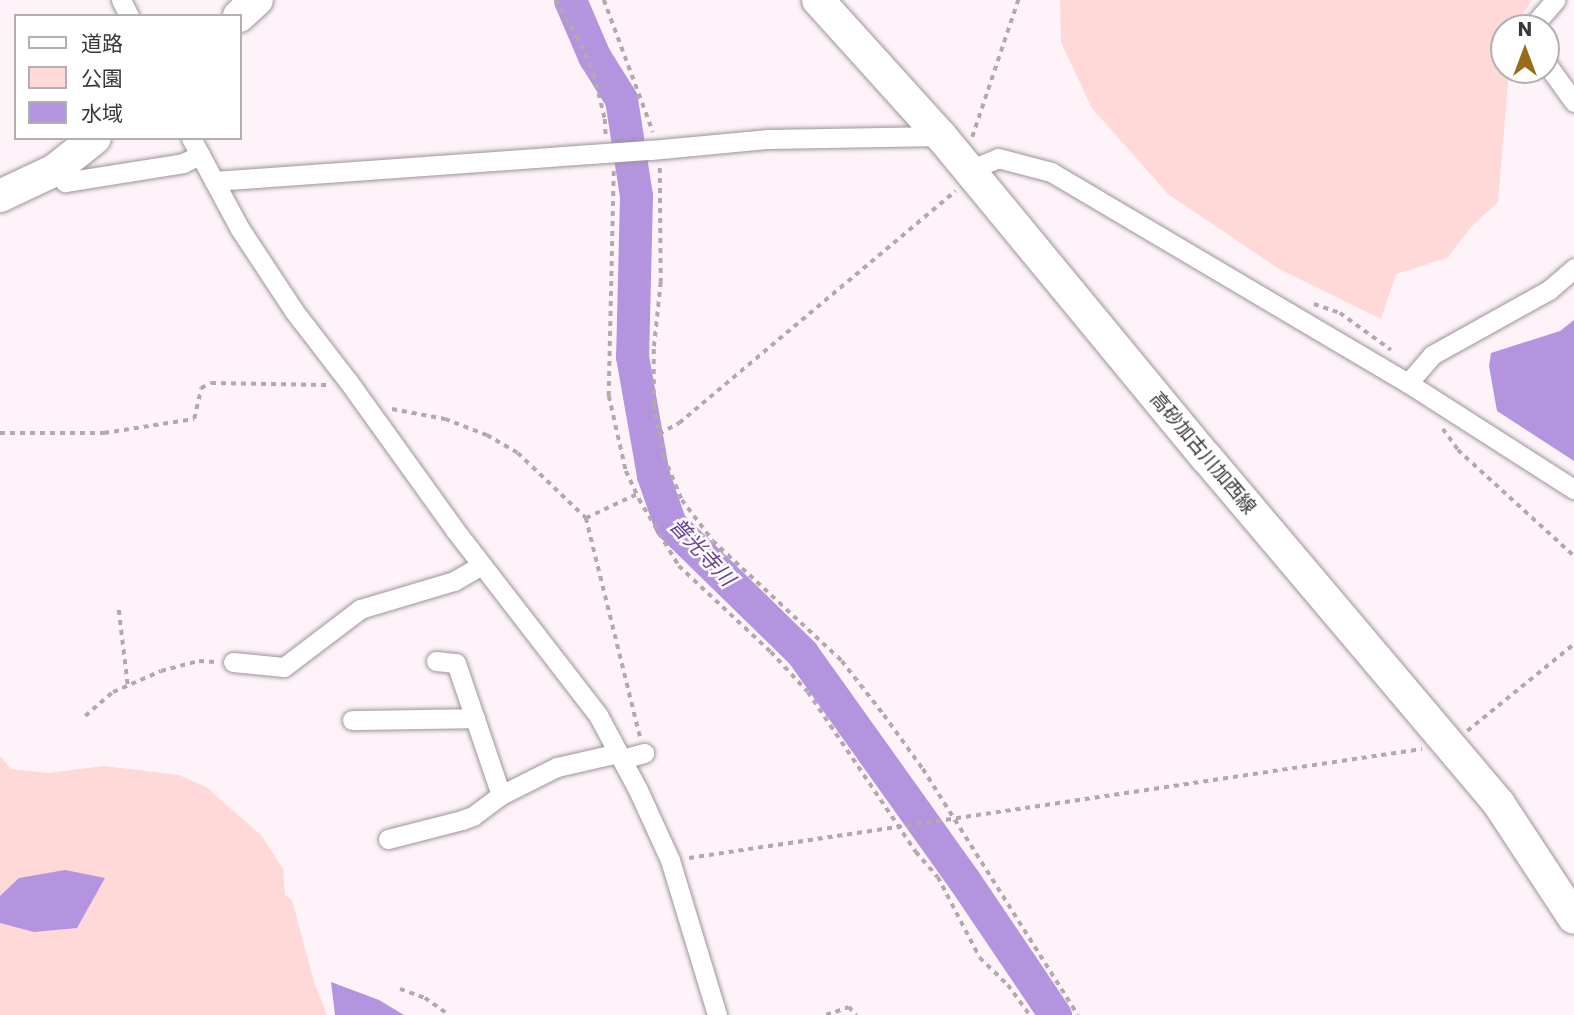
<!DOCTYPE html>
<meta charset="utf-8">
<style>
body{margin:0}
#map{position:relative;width:1574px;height:1015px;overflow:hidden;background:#fef3f9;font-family:Poppins,"Noto Sans JP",sans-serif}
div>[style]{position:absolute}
.green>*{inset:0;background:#fed9d7}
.water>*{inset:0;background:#b494df}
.river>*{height:33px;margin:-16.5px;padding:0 16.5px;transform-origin:16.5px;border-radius:16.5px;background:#b494df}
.path>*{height:3.5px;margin-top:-1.75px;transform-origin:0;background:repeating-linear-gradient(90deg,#b2a9ae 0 5px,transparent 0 10px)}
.roads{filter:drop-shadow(0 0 2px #9d9399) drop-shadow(0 0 2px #9d9399)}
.minor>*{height:19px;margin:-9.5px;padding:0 9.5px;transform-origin:9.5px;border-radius:9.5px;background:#fff}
.primary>*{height:32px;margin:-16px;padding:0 16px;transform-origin:16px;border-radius:16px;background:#fff}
span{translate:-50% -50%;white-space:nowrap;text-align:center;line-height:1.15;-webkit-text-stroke:5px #fff;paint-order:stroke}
.street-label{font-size:19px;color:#3b373a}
.water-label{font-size:21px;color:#683e95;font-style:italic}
.legend{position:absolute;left:14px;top:14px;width:228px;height:126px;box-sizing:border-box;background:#fff;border:2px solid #b1afb0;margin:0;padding:9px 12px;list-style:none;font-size:21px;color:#3b373a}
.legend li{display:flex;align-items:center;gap:14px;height:35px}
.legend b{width:35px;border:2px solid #b1afb0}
.north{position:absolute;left:1490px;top:14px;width:70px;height:70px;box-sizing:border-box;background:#fff;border:2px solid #b1afb0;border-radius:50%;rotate:0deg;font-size:19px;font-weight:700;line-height:28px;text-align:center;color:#3b373a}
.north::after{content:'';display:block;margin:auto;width:24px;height:32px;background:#976d1a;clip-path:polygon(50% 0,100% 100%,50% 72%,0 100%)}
</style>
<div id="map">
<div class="green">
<i style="clip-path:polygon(1060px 0,1532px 0,1513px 28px,1504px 28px,1504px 70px,1509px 70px,1498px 202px,1472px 226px,1447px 258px,1396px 274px,1381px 319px,1279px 269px,1168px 194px,1091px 107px,1061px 42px)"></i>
<i style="clip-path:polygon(0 756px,11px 769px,48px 773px,104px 766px,179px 775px,206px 787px,261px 835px,283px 869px,285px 895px,292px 900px,314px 982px,327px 1015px,0 1015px)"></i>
</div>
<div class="water">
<i style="clip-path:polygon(1574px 320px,1574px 461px,1497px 411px,1489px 366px,1491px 353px,1560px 331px)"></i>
<i style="clip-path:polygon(65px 870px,105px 878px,77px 928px,34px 932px,0 923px,0 896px,19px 878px)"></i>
<i style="clip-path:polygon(331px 982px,379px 1000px,404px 1015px,335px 1015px)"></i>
</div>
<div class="river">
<i style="left:570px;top:0;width:61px;rotate:66.8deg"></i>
<i style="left:594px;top:56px;width:51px;rotate:57.9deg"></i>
<i style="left:621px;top:99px;width:98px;rotate:81.2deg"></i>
<i style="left:636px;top:196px;width:160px;rotate:91.4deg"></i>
<i style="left:632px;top:356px;width:121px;rotate:80deg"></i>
<i style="left:653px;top:475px;width:52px;rotate:70.9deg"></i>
<i style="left:670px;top:524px;width:185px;rotate:44.3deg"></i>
<i style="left:802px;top:653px;width:279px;rotate:54.5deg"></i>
<i style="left:964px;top:880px;width:163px;rotate:56deg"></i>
</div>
<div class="path">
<i style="left:556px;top:0;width:42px;rotate:59.7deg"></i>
<i style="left:577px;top:36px;width:42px;rotate:65.9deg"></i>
<i style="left:594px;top:74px;width:46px;rotate:76.3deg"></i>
<i style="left:605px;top:119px;width:18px;rotate:87deg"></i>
<i style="left:604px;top:0;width:141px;rotate:69.6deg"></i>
<i style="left:972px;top:137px;width:145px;rotate:-71.4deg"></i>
<i style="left:660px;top:168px;width:114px;rotate:89.5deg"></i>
<i style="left:661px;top:282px;width:67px;rotate:96deg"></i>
<i style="left:654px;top:349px;width:55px;rotate:90deg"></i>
<i style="left:654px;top:404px;width:54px;rotate:79.3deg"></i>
<i style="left:664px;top:457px;width:47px;rotate:67.3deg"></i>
<i style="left:682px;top:500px;width:51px;rotate:52.9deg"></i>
<i style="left:713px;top:541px;width:176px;rotate:42.9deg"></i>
<i style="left:842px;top:661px;width:68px;rotate:52.1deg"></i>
<i style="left:884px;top:715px;width:67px;rotate:54.2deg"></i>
<i style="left:923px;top:769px;width:291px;rotate:57.8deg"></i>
<i style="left:614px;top:171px;width:225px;rotate:91.3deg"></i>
<i style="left:609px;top:396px;width:77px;rotate:77.2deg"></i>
<i style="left:626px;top:471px;width:31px;rotate:65deg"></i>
<i style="left:639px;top:499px;width:78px;rotate:59.2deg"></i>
<i style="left:679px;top:566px;width:126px;rotate:43.1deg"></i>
<i style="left:771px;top:652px;width:54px;rotate:47.2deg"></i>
<i style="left:808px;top:692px;width:193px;rotate:56deg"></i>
<i style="left:916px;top:852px;width:33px;rotate:49deg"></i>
<i style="left:938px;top:877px;width:91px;rotate:62.6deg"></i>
<i style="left:980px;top:958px;width:39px;rotate:44deg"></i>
<i style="left:1008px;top:985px;width:37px;rotate:54deg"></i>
<i style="left:1314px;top:304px;width:28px;rotate:19deg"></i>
<i style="left:1340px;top:313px;width:63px;rotate:36deg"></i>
<i style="left:392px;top:409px;width:54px;rotate:10.7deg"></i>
<i style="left:445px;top:419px;width:45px;rotate:20.9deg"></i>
<i style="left:487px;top:435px;width:36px;rotate:30deg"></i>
<i style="left:518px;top:453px;width:94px;rotate:43.7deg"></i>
<i style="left:586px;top:518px;width:226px;rotate:76.1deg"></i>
<i style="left:1443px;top:429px;width:26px;rotate:54deg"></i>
<i style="left:1458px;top:450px;width:157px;rotate:42.4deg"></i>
<i style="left:0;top:433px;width:104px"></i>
<i style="left:104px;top:433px;width:91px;rotate:-8.8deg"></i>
<i style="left:194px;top:419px;width:32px;rotate:-77deg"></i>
<i style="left:201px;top:388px;width:11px;rotate:-27deg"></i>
<i style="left:211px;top:383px;width:116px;rotate:1deg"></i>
<i style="left:659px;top:434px;width:23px;rotate:-29deg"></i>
<i style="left:679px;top:423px;width:361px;rotate:-40deg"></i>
<i style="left:586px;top:518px;width:56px;rotate:-25.2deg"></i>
<i style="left:119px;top:610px;width:77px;rotate:83.2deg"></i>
<i style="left:85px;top:716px;width:37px;rotate:-41deg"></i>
<i style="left:113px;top:692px;width:52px;rotate:-23.6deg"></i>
<i style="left:161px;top:671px;width:39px;rotate:-15deg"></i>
<i style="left:199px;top:661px;width:16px;rotate:4deg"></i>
<i style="left:1467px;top:731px;width:138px;rotate:-39.1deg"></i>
<i style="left:689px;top:858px;width:741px;rotate:-8.46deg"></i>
<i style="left:400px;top:989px;width:27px;rotate:20deg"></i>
<i style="left:425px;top:998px;width:29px;rotate:35deg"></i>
<i style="left:826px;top:1015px;width:24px;rotate:-19deg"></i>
<i style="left:849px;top:1007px;width:11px;rotate:49deg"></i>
</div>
<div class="roads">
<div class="minor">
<i style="left:121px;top:0;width:18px;rotate:63deg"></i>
<i style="left:1531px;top:28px;width:37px;rotate:-49deg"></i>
<i style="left:1546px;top:63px;width:48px;rotate:54.3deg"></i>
<i style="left:191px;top:138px;width:103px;rotate:61.7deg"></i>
<i style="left:240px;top:229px;width:98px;rotate:56.6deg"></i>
<i style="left:294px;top:311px;width:88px;rotate:52.4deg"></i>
<i style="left:348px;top:381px;width:183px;rotate:54.3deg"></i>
<i style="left:455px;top:530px;width:234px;rotate:52.3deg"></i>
<i style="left:598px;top:715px;width:85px;rotate:61.9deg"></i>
<i style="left:638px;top:790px;width:77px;rotate:65.4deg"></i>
<i style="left:670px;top:860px;width:162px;rotate:73.1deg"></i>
<i style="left:55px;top:170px;width:16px;rotate:50deg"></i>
<i style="left:65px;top:182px;width:120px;rotate:-9.1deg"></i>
<i style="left:183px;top:163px;width:19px;rotate:-25deg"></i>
<i style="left:969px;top:170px;width:31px;rotate:-22deg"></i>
<i style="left:998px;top:158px;width:55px;rotate:14.8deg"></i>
<i style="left:1051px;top:172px;width:415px;rotate:30.6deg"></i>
<i style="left:1408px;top:383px;width:197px;rotate:32.6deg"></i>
<i style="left:214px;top:181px;width:438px;rotate:-4.1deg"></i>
<i style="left:651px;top:150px;width:118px;rotate:-5.4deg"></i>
<i style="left:768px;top:139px;width:173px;rotate:-1deg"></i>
<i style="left:1408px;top:383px;width:37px;rotate:-49deg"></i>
<i style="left:1432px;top:355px;width:134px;rotate:-29.1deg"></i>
<i style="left:1549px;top:290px;width:33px;rotate:-41deg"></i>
<i style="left:436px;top:661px;width:20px;rotate:6deg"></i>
<i style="left:456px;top:663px;width:139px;rotate:71.2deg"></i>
<i style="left:233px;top:662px;width:51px;rotate:5.6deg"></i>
<i style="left:284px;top:667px;width:96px;rotate:-37.3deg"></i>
<i style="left:360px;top:609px;width:98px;rotate:-16.6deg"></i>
<i style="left:454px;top:581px;width:32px;rotate:-30deg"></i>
<i style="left:352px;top:720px;width:123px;rotate:-0.9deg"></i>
<i style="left:622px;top:759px;width:23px;rotate:-15deg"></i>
<i style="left:388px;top:839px;width:76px;rotate:-14.4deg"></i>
<i style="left:462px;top:820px;width:12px;rotate:-20deg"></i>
<i style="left:473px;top:816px;width:35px;rotate:-37deg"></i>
<i style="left:501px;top:795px;width:63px;rotate:-26.6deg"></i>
<i style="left:557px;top:767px;width:63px;rotate:-12.9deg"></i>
</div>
<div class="primary">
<i style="left:818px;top:0;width:183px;rotate:47.9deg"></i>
<i style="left:941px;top:136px;width:416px;rotate:50.5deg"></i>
<i style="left:1206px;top:457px;width:454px;rotate:49.8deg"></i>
<i style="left:1499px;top:804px;width:136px;rotate:56.7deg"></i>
<i style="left:239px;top:16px;width:24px;rotate:-42deg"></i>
<i style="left:0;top:196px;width:61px;rotate:-25.3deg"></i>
<i style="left:55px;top:170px;width:51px;rotate:-38.7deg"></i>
</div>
</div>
<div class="street-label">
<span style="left:1203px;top:453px;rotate:50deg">高砂加古川加西線</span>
</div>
<div class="water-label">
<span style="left:702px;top:552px;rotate:47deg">普光寺川</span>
</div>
<ul class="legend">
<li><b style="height:9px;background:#fff"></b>道路</li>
<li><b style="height:19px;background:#fed9d7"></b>公園</li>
<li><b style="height:19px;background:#b494df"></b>水域</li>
</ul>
<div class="north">N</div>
</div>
